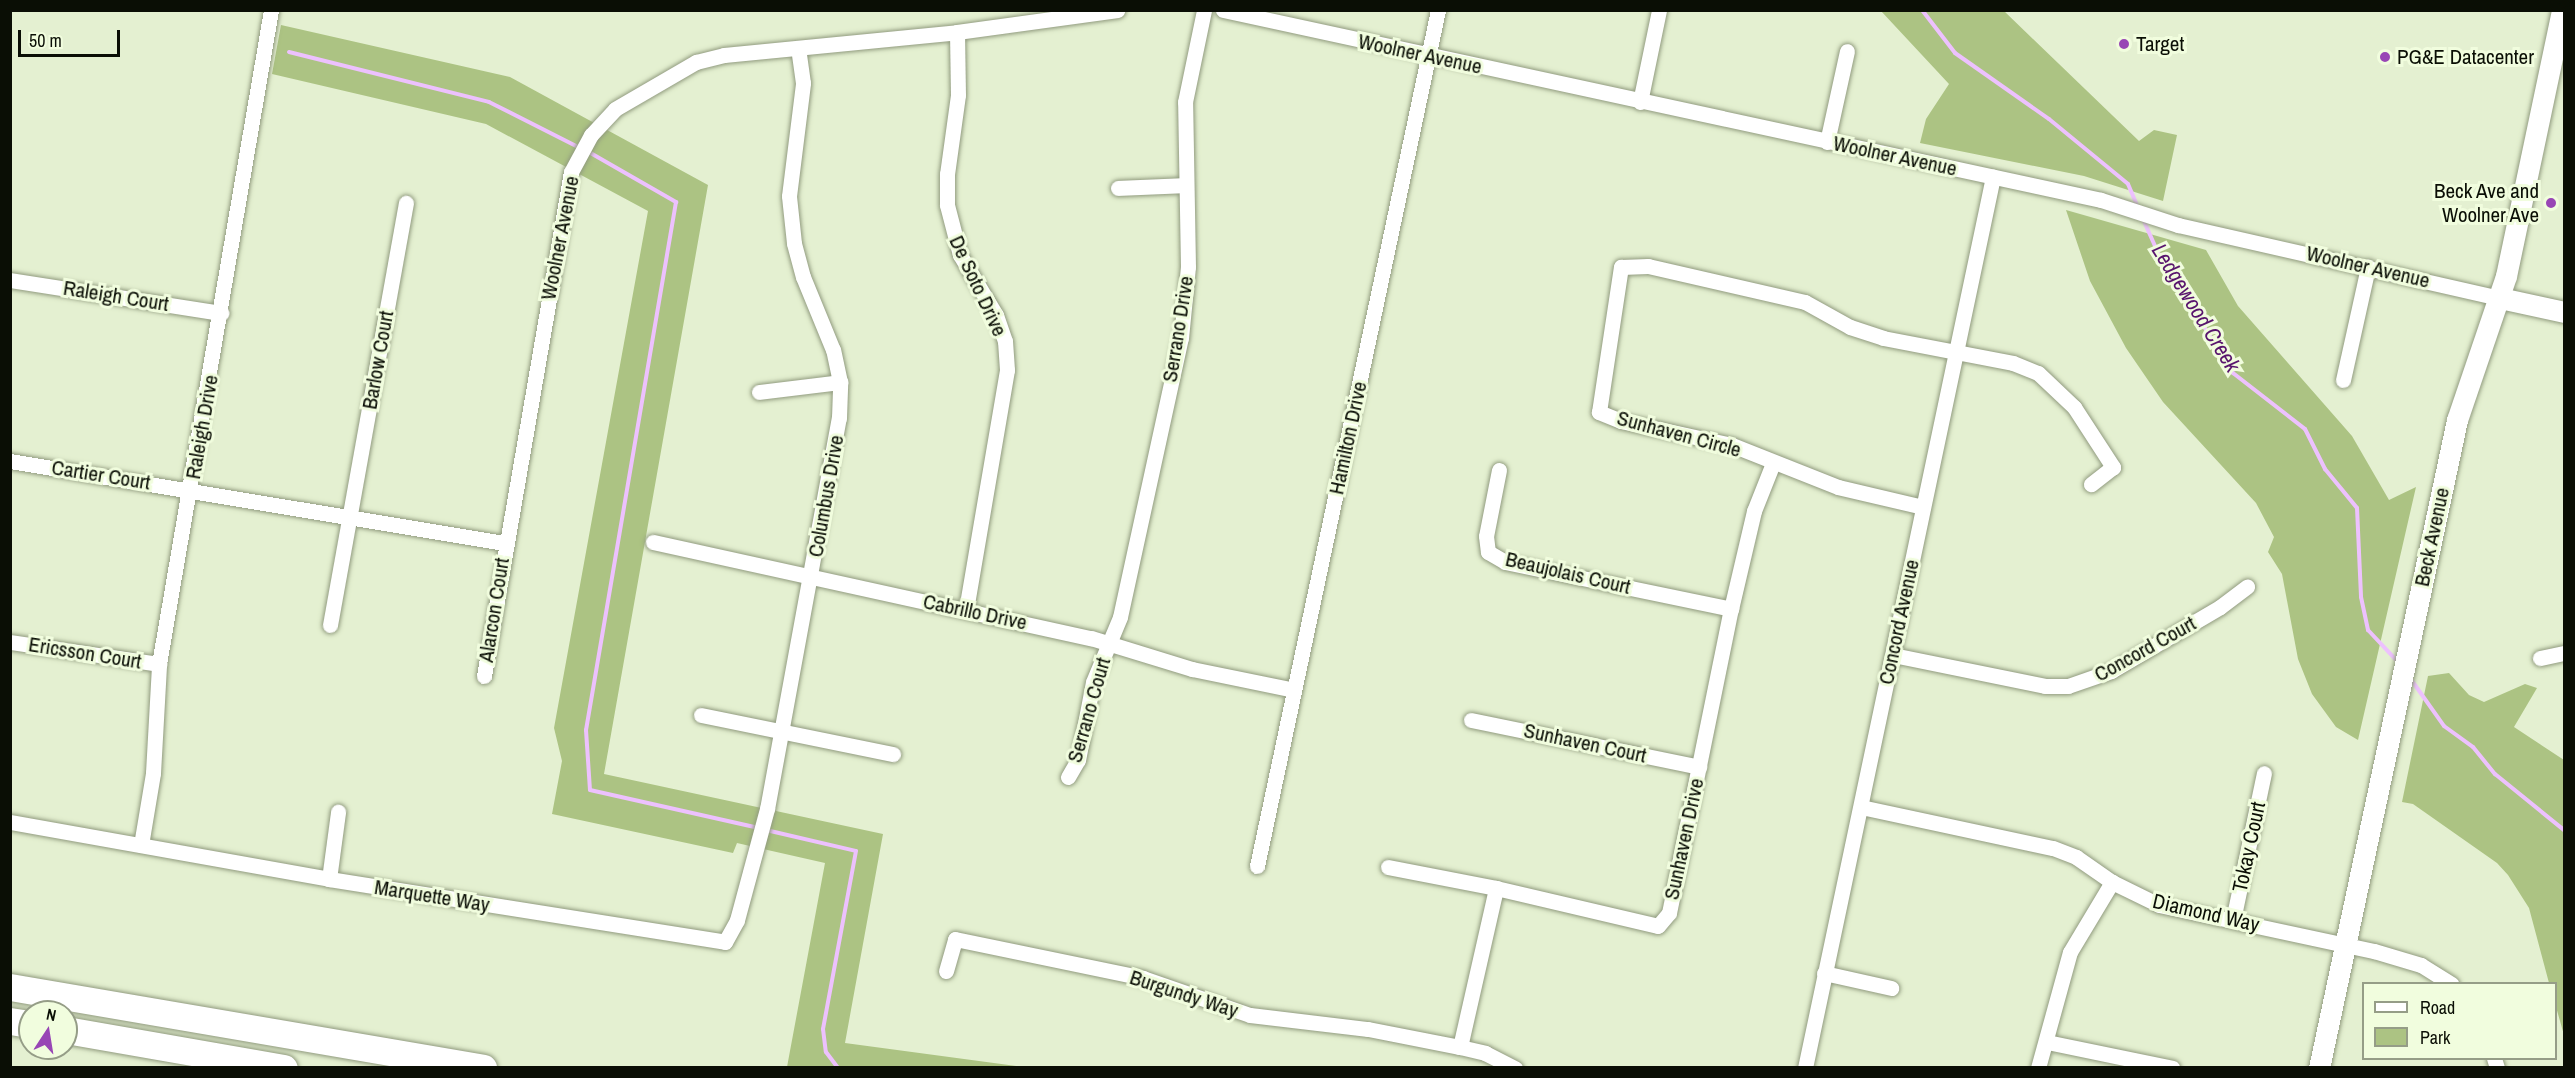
<!DOCTYPE html>
<style>
body{margin:0}
#map{position:relative;width:2575px;height:1078px;overflow:hidden;background:#e4f0d1;font-family:"Archivo Narrow",sans-serif}
div>[style]{position:absolute}
.green>*{inset:0;background:#acc383}
.stream>*{height:4px;margin:-2px;padding:0 2px;transform-origin:2px;border-radius:2px;background:#edc1fe}
.roads{filter:drop-shadow(0 0 2px #919b7f) drop-shadow(0 0 2px #919b7f)}
.street>*{height:15px;margin:-7.5px;padding:0 7.5px;transform-origin:7.5px;border-radius:7.5px;background:#fff}
.secondary>*{height:21px;margin:-10.5px;padding:0 10.5px;transform-origin:10.5px;border-radius:10.5px;background:#fff}
.highway>*{height:27px;margin:-13.5px;padding:0 13.5px;transform-origin:13.5px;border-radius:13.5px;background:#fff}
.dots>*{width:16px;height:16px;translate:-50% -50%;box-sizing:border-box;border:3px solid #f1fdde;border-radius:50%}
span{translate:-50% -50%;white-space:nowrap;text-align:center;line-height:1.15;-webkit-text-stroke:6px #f1fdde;paint-order:stroke}
.poi-label{font-size:21px;color:#0a0e05}
.left{translate:0 -50%;text-align:left}
.right{translate:-100% -50%;text-align:right}
.street-label{font-size:21px;color:#0a0e05}
.water-label{font-size:22px;color:#58156d;font-style:italic}
.frame{position:absolute;inset:0;border:12px solid #0a0e05;pointer-events:none}
.legend{position:absolute;left:2362px;top:982px;width:195px;height:78px;box-sizing:border-box;background:#f1fdde;border:2px solid #959d87;margin:0;padding:8px 10px;list-style:none;font-size:18px;color:#0a0e05}
.legend li{display:flex;align-items:center;gap:12px;height:30px}
.legend b{width:30px;border:2px solid #959d87}
.north{position:absolute;left:18px;top:1000px;width:60px;height:60px;box-sizing:border-box;background:#f1fdde;border:2px solid #959d87;border-radius:50%;rotate:12deg;font-size:16px;font-weight:700;line-height:24px;text-align:center;color:#0a0e05}
.north::after{content:'';display:block;margin:auto;width:21px;height:27px;background:#9846b5;clip-path:polygon(50% 0,100% 100%,50% 72%,0 100%)}
.scale{position:absolute;left:18px;top:30px;width:102px;height:27px;box-sizing:border-box;border:3px solid #0a0e05;border-top:0;padding-left:8px;font-size:18px;line-height:21px;white-space:nowrap;color:#0a0e05;-webkit-text-stroke:4px #f1fdde;paint-order:stroke}
</style>
<div id="map">
<div class="green">
<i style="clip-path:polygon(1881px 11px,2004px 11px,2139px 141px,2154px 130px,2177px 135px,2163px 201px,2084px 176px,1920px 143px,1926px 119px,1949px 84px)"></i>
<i style="clip-path:polygon(281px 25px,510px 77px,708px 185px,604px 774px,883px 834px,845px 1043px,1023px 1067px,787px 1067px,825px 863px,737px 843px,733px 853px,552px 814px,562px 761px,554px 728px,648px 211px,486px 124px,272px 74px)"></i>
<i style="clip-path:polygon(2066px 210px,2206px 250px,2238px 306px,2352px 436px,2389px 500px,2416px 487px,2358px 740px,2336px 727px,2312px 694px,2298px 659px,2282px 574px,2268px 552px,2274px 537px,2256px 503px,2163px 402px,2126px 348px,2090px 281px)"></i>
<i style="clip-path:polygon(2449px 673px,2469px 695px,2484px 702px,2525px 684px,2537px 688px,2514px 727px,2564px 760px,2564px 1035px,2556px 1007px,2556px 984px,2549px 983px,2529px 908px,2508px 875px,2497px 863px,2413px 804px,2402px 802px,2428px 676px)"></i>
</div>
<div class="stream">
<i style="left:1922px;top:10px;width:54px;rotate:52.5deg"></i>
<i style="left:1955px;top:53px;width:115px;rotate:35.1deg"></i>
<i style="left:2049px;top:119px;width:102px;rotate:39.4deg"></i>
<i style="left:2128px;top:184px;width:25px;rotate:67deg"></i>
<i style="left:289px;top:52px;width:206px;rotate:14deg"></i>
<i style="left:489px;top:102px;width:102px;rotate:26.8deg"></i>
<i style="left:587px;top:151px;width:103px;rotate:29.8deg"></i>
<i style="left:676px;top:202px;width:536px;rotate:99.67deg"></i>
<i style="left:586px;top:730px;width:60px;rotate:86.2deg"></i>
<i style="left:590px;top:790px;width:172px;rotate:12.7deg"></i>
<i style="left:2143px;top:219px;width:35px;rotate:66deg"></i>
<i style="left:2157px;top:251px;width:144px;rotate:58.1deg"></i>
<i style="left:2233px;top:373px;width:91px;rotate:37.9deg"></i>
<i style="left:2305px;top:429px;width:45px;rotate:63.4deg"></i>
<i style="left:2325px;top:469px;width:50px;rotate:50.6deg"></i>
<i style="left:2357px;top:508px;width:89px;rotate:87.4deg"></i>
<i style="left:2361px;top:597px;width:34px;rotate:78deg"></i>
<i style="left:2368px;top:630px;width:44px;rotate:46.8deg"></i>
<i style="left:2410px;top:678px;width:59px;rotate:54.7deg"></i>
<i style="left:2444px;top:726px;width:36px;rotate:36deg"></i>
<i style="left:2473px;top:747px;width:35px;rotate:51deg"></i>
<i style="left:2495px;top:774px;width:89px;rotate:39.1deg"></i>
<i style="left:766px;top:830px;width:92px;rotate:13.1deg"></i>
<i style="left:856px;top:851px;width:181px;rotate:100.5deg"></i>
<i style="left:823px;top:1029px;width:23px;rotate:83deg"></i>
<i style="left:826px;top:1052px;width:20px;rotate:53deg"></i>
</div>
<div class="roads">
<div class="street">
<i style="left:1223px;top:10px;width:898px;rotate:12.21deg"></i>
<i style="left:2101px;top:200px;width:81px;rotate:18deg"></i>
<i style="left:2178px;top:225px;width:330px;rotate:12.8deg"></i>
<i style="left:957px;top:32px;width:63px;rotate:89.1deg"></i>
<i style="left:958px;top:95px;width:80px;rotate:97.9deg"></i>
<i style="left:947px;top:174px;width:31px;rotate:90deg"></i>
<i style="left:947px;top:205px;width:52px;rotate:75.4deg"></i>
<i style="left:960px;top:255px;width:70px;rotate:59deg"></i>
<i style="left:996px;top:315px;width:28px;rotate:71deg"></i>
<i style="left:1005px;top:341px;width:29px;rotate:86deg"></i>
<i style="left:1007px;top:370px;width:242px;rotate:99.7deg"></i>
<i style="left:1640px;top:102px;width:94px;rotate:-78.3deg"></i>
<i style="left:1827px;top:142px;width:93px;rotate:-77.6deg"></i>
<i style="left:1118px;top:188px;width:68px;rotate:-2.5deg"></i>
<i style="left:10px;top:280px;width:214px;rotate:8.9deg"></i>
<i style="left:2343px;top:380px;width:116px;rotate:-77.5deg"></i>
<i style="left:759px;top:392px;width:82px;rotate:-7deg"></i>
<i style="left:10px;top:461px;width:501px;rotate:9.42deg"></i>
<i style="left:1499px;top:470px;width:67px;rotate:101.1deg"></i>
<i style="left:1486px;top:536px;width:16px;rotate:83deg"></i>
<i style="left:1488px;top:552px;width:20px;rotate:30deg"></i>
<i style="left:1505px;top:562px;width:231px;rotate:11.7deg"></i>
<i style="left:1923px;top:507px;width:87px;rotate:-166.8deg"></i>
<i style="left:1838px;top:487px;width:114px;rotate:-158.4deg"></i>
<i style="left:1732px;top:445px;width:114px;rotate:-167.8deg"></i>
<i style="left:1621px;top:421px;width:24px;rotate:-158deg"></i>
<i style="left:1599px;top:412px;width:147px;rotate:-81.4deg"></i>
<i style="left:1621px;top:267px;width:27px;rotate:-2deg"></i>
<i style="left:1648px;top:266px;width:161px;rotate:12.9deg"></i>
<i style="left:1805px;top:302px;width:51px;rotate:29.1deg"></i>
<i style="left:1850px;top:327px;width:35px;rotate:18deg"></i>
<i style="left:1883px;top:338px;width:132px;rotate:10.9deg"></i>
<i style="left:2013px;top:363px;width:27px;rotate:22deg"></i>
<i style="left:2038px;top:373px;width:50px;rotate:43.4deg"></i>
<i style="left:2074px;top:407px;width:72px;rotate:57deg"></i>
<i style="left:2113px;top:467px;width:28px;rotate:142deg"></i>
<i style="left:653px;top:542px;width:448px;rotate:12.4deg"></i>
<i style="left:1091px;top:638px;width:106px;rotate:17.1deg"></i>
<i style="left:1192px;top:669px;width:104px;rotate:11.6deg"></i>
<i style="left:330px;top:625px;width:429px;rotate:-79.8deg"></i>
<i style="left:10px;top:642px;width:151px;rotate:8.4deg"></i>
<i style="left:1893px;top:655px;width:155px;rotate:11.5deg"></i>
<i style="left:2045px;top:686px;width:23px"></i>
<i style="left:2068px;top:686px;width:46px;rotate:-19.2deg"></i>
<i style="left:2111px;top:671px;width:126px;rotate:-30.4deg"></i>
<i style="left:2220px;top:607px;width:34px;rotate:-37deg"></i>
<i style="left:2540px;top:658px;width:25px;rotate:-12deg"></i>
<i style="left:484px;top:676px;width:511px;rotate:-80.21deg"></i>
<i style="left:571px;top:172px;width:42px;rotate:-61.6deg"></i>
<i style="left:591px;top:135px;width:35px;rotate:-47deg"></i>
<i style="left:615px;top:109px;width:94px;rotate:-30.1deg"></i>
<i style="left:696px;top:62px;width:29px;rotate:-14deg"></i>
<i style="left:724px;top:55px;width:234px;rotate:-5.6deg"></i>
<i style="left:957px;top:32px;width:162px;rotate:-7.8deg"></i>
<i style="left:701px;top:715px;width:196px;rotate:11.5deg"></i>
<i style="left:1471px;top:720px;width:233px;rotate:11.6deg"></i>
<i style="left:1068px;top:777px;width:20px;rotate:-60deg"></i>
<i style="left:1078px;top:760px;width:79px;rotate:-79.1deg"></i>
<i style="left:1093px;top:682px;width:70px;rotate:-67.4deg"></i>
<i style="left:1120px;top:617px;width:286px;rotate:-77.7deg"></i>
<i style="left:1181px;top:338px;width:71px;rotate:-84.4deg"></i>
<i style="left:1188px;top:267px;width:165px;rotate:-91deg"></i>
<i style="left:1185px;top:102px;width:94px;rotate:-78.3deg"></i>
<i style="left:1861px;top:807px;width:196px;rotate:12.1deg"></i>
<i style="left:2053px;top:848px;width:25px;rotate:21deg"></i>
<i style="left:2076px;top:857px;width:44px;rotate:34.8deg"></i>
<i style="left:2112px;top:882px;width:52px;rotate:26.1deg"></i>
<i style="left:2159px;top:905px;width:220px;rotate:12.1deg"></i>
<i style="left:2374px;top:951px;width:49px;rotate:16.6deg"></i>
<i style="left:2421px;top:965px;width:36px;rotate:32deg"></i>
<i style="left:10px;top:822px;width:324px;rotate:10.1deg"></i>
<i style="left:329px;top:879px;width:401px;rotate:9deg"></i>
<i style="left:725px;top:942px;width:25px;rotate:-61deg"></i>
<i style="left:737px;top:920px;width:115px;rotate:-74.9deg"></i>
<i style="left:767px;top:809px;width:398px;rotate:-79.6deg"></i>
<i style="left:839px;top:418px;width:36px;rotate:-88deg"></i>
<i style="left:840px;top:382px;width:33px;rotate:-102deg"></i>
<i style="left:833px;top:350px;width:79px;rotate:-112.3deg"></i>
<i style="left:803px;top:277px;width:35px;rotate:-105deg"></i>
<i style="left:794px;top:243px;width:47px;rotate:-96.1deg"></i>
<i style="left:789px;top:196px;width:114px;rotate:-82.9deg"></i>
<i style="left:803px;top:83px;width:34px;rotate:-98deg"></i>
<i style="left:141px;top:845px;width:73px;rotate:-80.5deg"></i>
<i style="left:153px;top:773px;width:109px;rotate:-86.8deg"></i>
<i style="left:159px;top:664px;width:664px;rotate:-80.28deg"></i>
<i style="left:1257px;top:866px;width:875px;rotate:-78.06deg"></i>
<i style="left:1388px;top:867px;width:110px;rotate:11deg"></i>
<i style="left:329px;top:879px;width:68px;rotate:-82.3deg"></i>
<i style="left:2233px;top:920px;width:150px;rotate:-78.1deg"></i>
<i style="left:946px;top:971px;width:33px;rotate:-74deg"></i>
<i style="left:955px;top:939px;width:192px;rotate:11.7deg"></i>
<i style="left:1143px;top:978px;width:113px;rotate:19.1deg"></i>
<i style="left:1250px;top:1015px;width:119px;rotate:6.8deg"></i>
<i style="left:1368px;top:1029px;width:94px;rotate:11.1deg"></i>
<i style="left:1460px;top:1047px;width:26px;rotate:13deg"></i>
<i style="left:1485px;top:1053px;width:34px;rotate:27deg"></i>
<i style="left:1824px;top:973px;width:69px;rotate:12.6deg"></i>
<i style="left:2047px;top:1042px;width:128px;rotate:11.7deg"></i>
<i style="left:1460px;top:1047px;width:163px;rotate:-77.2deg"></i>
<i style="left:1496px;top:888px;width:166px;rotate:13.2deg"></i>
<i style="left:1658px;top:926px;width:17px;rotate:-50deg"></i>
<i style="left:1669px;top:913px;width:310px;rotate:-78.5deg"></i>
<i style="left:1731px;top:609px;width:101px;rotate:-76.8deg"></i>
<i style="left:1754px;top:511px;width:52px;rotate:-68.4deg"></i>
<i style="left:2494px;top:1058px;width:10px;rotate:73deg"></i>
<i style="left:1805px;top:1068px;width:911px;rotate:-78.09deg"></i>
<i style="left:2038px;top:1068px;width:120px;rotate:-74.6deg"></i>
<i style="left:2070px;top:952px;width:82px;rotate:-59deg"></i>
</div>
<div class="secondary">
<i style="left:2500px;top:298px;width:66px;rotate:12.3deg"></i>
<i style="left:2319px;top:1068px;width:663px;rotate:-77.98deg"></i>
<i style="left:2457px;top:420px;width:152px;rotate:-71.2deg"></i>
<i style="left:2506px;top:276px;width:272px;rotate:-78.1deg"></i>
</div>
<div class="highway">
<i style="left:10px;top:987px;width:480px;rotate:9.7deg"></i>
<i style="left:10px;top:1021px;width:20px;rotate:9deg"></i>
<i style="left:66px;top:1030px;width:221px;rotate:9.9deg"></i>
</div>
</div>
<div class="dots">
<i style="left:2124px;top:44px;background:#9846b5"></i>
<i style="left:2385px;top:57px;background:#9846b5"></i>
<i style="left:2551px;top:203px;background:#9846b5"></i>
</div>
<div class="poi-label">
<span class="left" style="left:2136px;top:44px">Target</span>
<span class="left" style="left:2397px;top:57px">PG&amp;E Datacenter</span>
<span class="right" style="left:2539px;top:203px">Beck Ave and<br>Woolner Ave</span>
</div>
<div class="street-label">
<span style="left:1420px;top:54px;rotate:12deg">Woolner Avenue</span>
<span style="left:1895px;top:156px;rotate:12deg">Woolner Avenue</span>
<span style="left:560px;top:238px;rotate:-79deg">Woolner Avenue</span>
<span style="left:2368px;top:267px;rotate:13deg">Woolner Avenue</span>
<span style="left:978px;top:286px;rotate:65deg">De Soto Drive</span>
<span style="left:116px;top:296px;rotate:9deg">Raleigh Court</span>
<span style="left:1178px;top:329px;rotate:-81deg">Serrano Drive</span>
<span style="left:378px;top:360px;rotate:-80deg">Barlow Court</span>
<span style="left:202px;top:427px;rotate:-80deg">Raleigh Drive</span>
<span style="left:1679px;top:434px;rotate:15deg">Sunhaven Circle</span>
<span style="left:1348px;top:438px;rotate:-78deg">Hamilton Drive</span>
<span style="left:101px;top:475px;rotate:9deg">Cartier Court</span>
<span style="left:826px;top:496px;rotate:-80deg">Columbus Drive</span>
<span style="left:2432px;top:537px;rotate:-78deg">Beck Avenue</span>
<span style="left:1568px;top:573px;rotate:13deg">Beaujolais Court</span>
<span style="left:494px;top:610px;rotate:-81deg">Alarcon Court</span>
<span style="left:975px;top:612px;rotate:12deg">Cabrillo Drive</span>
<span style="left:1899px;top:622px;rotate:-78deg">Concord Avenue</span>
<span style="left:2145px;top:649px;rotate:-29deg">Concord Court</span>
<span style="left:85px;top:653px;rotate:9deg">Ericsson Court</span>
<span style="left:1089px;top:710px;rotate:-74deg">Serrano Court</span>
<span style="left:1585px;top:743px;rotate:12deg">Sunhaven Court</span>
<span style="left:1684px;top:839px;rotate:-78deg">Sunhaven Drive</span>
<span style="left:2249px;top:847px;rotate:-78deg">Tokay Court</span>
<span style="left:432px;top:896px;rotate:9deg">Marquette Way</span>
<span style="left:2206px;top:913px;rotate:13deg">Diamond Way</span>
<span style="left:1184px;top:994px;rotate:18deg">Burgundy Way</span>
</div>
<div class="water-label">
<span style="left:2196px;top:308px;rotate:58deg">Ledgewood Creek</span>
</div>
<div class="frame"></div>
<ul class="legend">
<li><b style="height:8px;background:#fff"></b>Road</li>
<li><b style="height:16px;background:#acc383"></b>Park</li>
</ul>
<div class="north">N</div>
<div class="scale">50 m</div>
</div>
